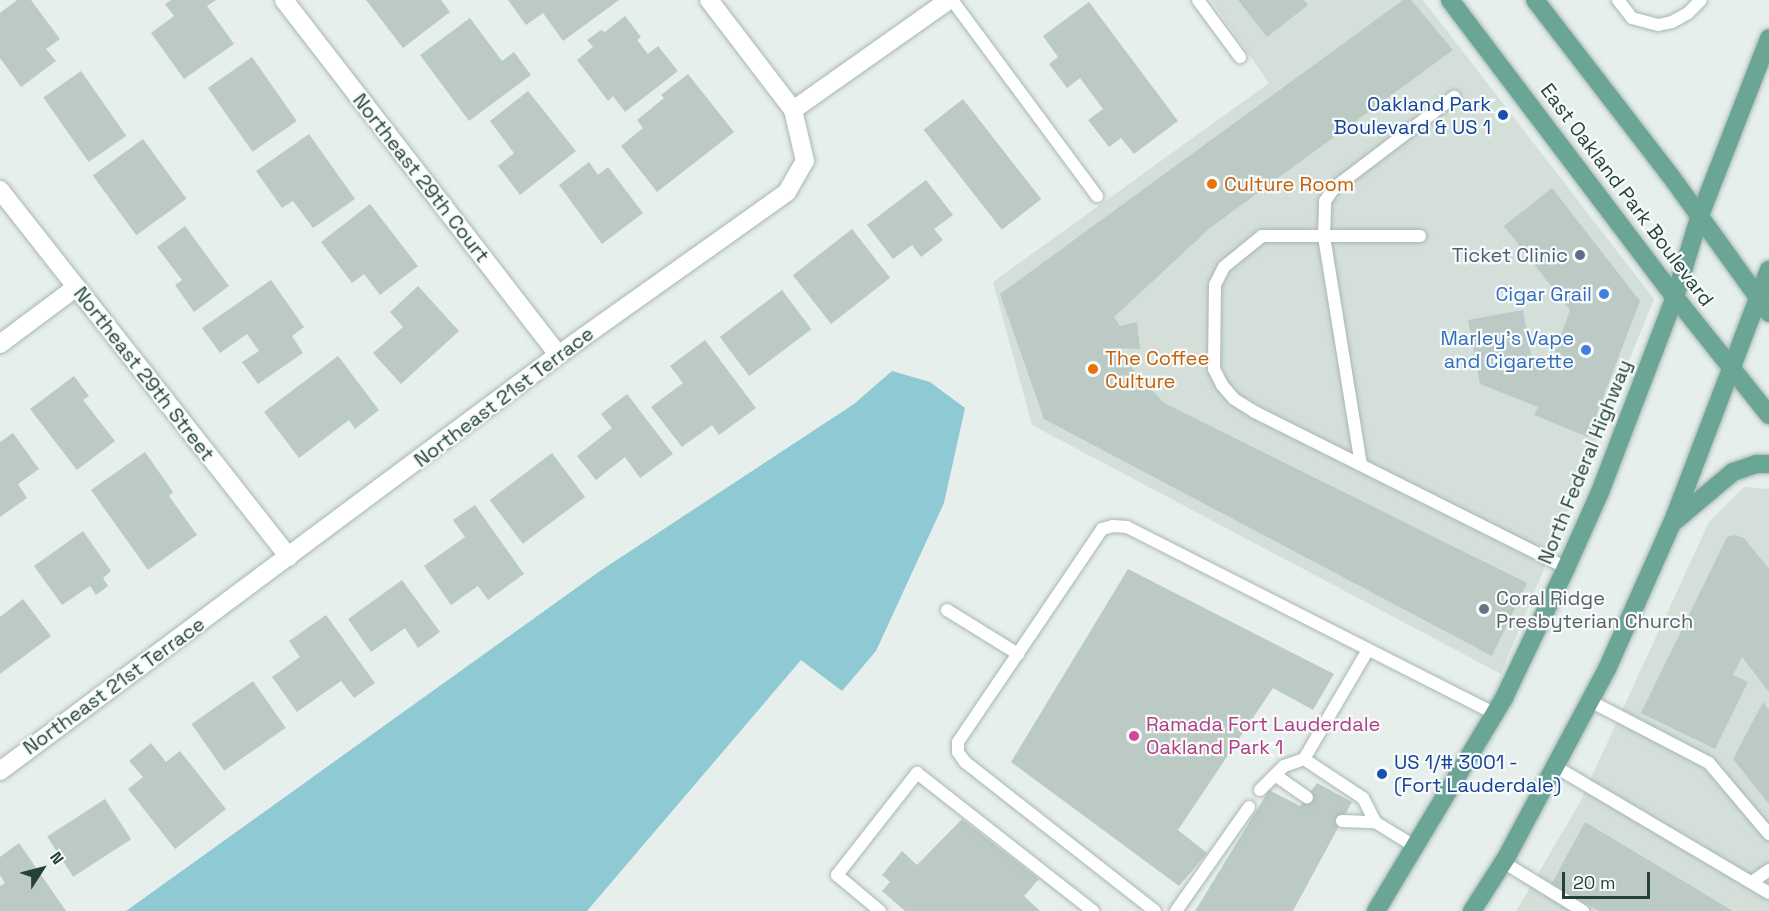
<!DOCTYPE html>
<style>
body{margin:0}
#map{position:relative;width:1769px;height:911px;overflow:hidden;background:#e6efeb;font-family:"Space Grotesk",sans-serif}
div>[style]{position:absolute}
.built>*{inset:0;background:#d4dfda}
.water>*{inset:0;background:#8ec9d4}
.building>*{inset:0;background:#bbcac4;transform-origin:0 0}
.roads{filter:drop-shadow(0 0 2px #a8b8b2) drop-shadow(0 0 2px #a8b8b2)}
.lane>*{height:12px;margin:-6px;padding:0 6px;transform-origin:6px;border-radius:6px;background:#fff}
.street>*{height:18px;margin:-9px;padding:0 9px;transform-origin:9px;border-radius:9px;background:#fff}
.primary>*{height:18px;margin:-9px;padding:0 9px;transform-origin:9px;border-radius:9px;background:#6aa596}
.dots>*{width:16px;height:16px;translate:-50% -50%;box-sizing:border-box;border:3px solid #f7fbf9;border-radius:50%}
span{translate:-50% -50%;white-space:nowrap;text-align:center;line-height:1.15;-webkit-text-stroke:4.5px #f7fbf9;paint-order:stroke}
.transit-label{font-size:20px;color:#164399}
.right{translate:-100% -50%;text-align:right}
.left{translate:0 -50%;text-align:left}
.street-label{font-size:20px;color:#24423a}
.food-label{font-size:20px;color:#c56008}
.service-label{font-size:20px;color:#4e5e75}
.shop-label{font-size:20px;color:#366cbe}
.worship-label{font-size:20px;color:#5b616d}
.hotel-label{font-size:20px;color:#b23c85}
.north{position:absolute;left:12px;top:839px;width:60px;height:60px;-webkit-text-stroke:4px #f7fbf9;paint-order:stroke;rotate:54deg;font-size:16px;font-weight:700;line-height:24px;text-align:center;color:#24423a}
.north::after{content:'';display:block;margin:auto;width:21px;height:27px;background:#24423a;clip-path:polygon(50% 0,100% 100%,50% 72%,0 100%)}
.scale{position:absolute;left:1562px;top:872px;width:88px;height:27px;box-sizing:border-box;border:3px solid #24423a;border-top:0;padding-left:8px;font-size:18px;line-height:21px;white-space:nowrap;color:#24423a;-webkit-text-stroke:4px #f7fbf9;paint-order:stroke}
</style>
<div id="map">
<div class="built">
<i style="clip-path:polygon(1211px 0,1423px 0,1654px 299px,1501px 674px,1032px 425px,993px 282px,1269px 83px)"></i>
<i style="clip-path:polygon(1744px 487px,1769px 489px,1769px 911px,1516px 911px,1579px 804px,1709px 522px)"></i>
</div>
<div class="water">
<i style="clip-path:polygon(892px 371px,930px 382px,965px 408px,944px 503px,876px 651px,842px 691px,801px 660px,587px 911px,126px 911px,600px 571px,854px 404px)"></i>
</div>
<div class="building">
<i style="clip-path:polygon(17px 0,31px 0,60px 39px,46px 49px,56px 61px,21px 87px,0 58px,0 13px)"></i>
<i style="clip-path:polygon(171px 0,216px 0,207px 6px,234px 44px,184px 79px,151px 33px,174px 16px,165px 4px)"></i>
<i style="clip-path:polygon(366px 0,441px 0,450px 12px,403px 48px)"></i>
<i style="clip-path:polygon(508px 0,619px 0,563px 41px,543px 13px,526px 25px)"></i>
<i style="clip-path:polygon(1238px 0,1304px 0,1308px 5px,1267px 37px)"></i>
<i style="clip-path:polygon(1403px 0,1411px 0,1453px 50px,1210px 228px,1114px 317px,1120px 326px,1137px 322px,1140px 349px,1124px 348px,1120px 355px,1164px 403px,1527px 583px,1492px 656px,1044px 419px,1000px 294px)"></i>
<i style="clip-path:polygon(1089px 2px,1178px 121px,1134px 154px,1121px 138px,1109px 147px,1088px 120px,1103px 109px,1080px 78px,1067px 88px,1049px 64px,1058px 57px,1043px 36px)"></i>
<i style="clip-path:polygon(625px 16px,641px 37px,637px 40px,648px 54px,658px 46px,678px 71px,625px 112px,613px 96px,608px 101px,577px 60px,593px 47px,587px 40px,601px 30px,605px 32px)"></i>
<i style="clip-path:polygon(470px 18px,502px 61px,514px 52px,531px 75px,469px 121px,420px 55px)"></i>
<i style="left:252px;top:57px;width:78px;height:54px;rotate:55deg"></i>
<i style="left:81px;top:71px;width:79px;height:46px;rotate:55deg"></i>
<i style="clip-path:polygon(688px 74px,734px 132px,657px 192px,621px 146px,643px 128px,637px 120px,664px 98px,661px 95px)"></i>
<i style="clip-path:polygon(528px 91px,576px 151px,520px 195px,498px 166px,514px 153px,490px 121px)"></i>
<i style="left:963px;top:99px;width:127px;height:50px;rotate:52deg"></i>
<i style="clip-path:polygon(309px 134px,355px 199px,313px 228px,293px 201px,282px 208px,256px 171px)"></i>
<i style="left:143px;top:139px;width:74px;height:62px;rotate:54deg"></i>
<i style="clip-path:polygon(589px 162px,598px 175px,608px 167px,643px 213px,602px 244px,559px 185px)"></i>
<i style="clip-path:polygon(926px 180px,953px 215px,934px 229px,943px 240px,921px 257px,912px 245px,893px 259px,867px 225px)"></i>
<i style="clip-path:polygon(1552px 188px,1640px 301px,1588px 437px,1534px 415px,1538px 407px,1480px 384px,1468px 320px,1523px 310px,1532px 361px,1549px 367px,1570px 310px,1504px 226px)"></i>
<i style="clip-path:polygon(370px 204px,418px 266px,380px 295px,364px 274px,352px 283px,321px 242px)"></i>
<i style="clip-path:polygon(185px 226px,229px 286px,194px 312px,175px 285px,182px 280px,157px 247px)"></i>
<i style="left:852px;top:229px;width:62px;height:75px;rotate:52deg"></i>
<i style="clip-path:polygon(271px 280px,304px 327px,292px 336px,303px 353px,258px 384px,242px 362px,259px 351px,247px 334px,220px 353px,202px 328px)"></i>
<i style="clip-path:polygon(418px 286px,459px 331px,401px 384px,373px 353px,403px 327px,390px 312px)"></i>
<i style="left:782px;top:290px;width:49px;height:78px;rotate:53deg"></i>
<i style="clip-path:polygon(705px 340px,756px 408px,719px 435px,712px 425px,682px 447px,651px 407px,683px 383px,670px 366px)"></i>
<i style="clip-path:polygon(338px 356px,379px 410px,355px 429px,349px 420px,299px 458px,264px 412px)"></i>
<i style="clip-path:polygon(74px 376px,89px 396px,83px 400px,115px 441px,77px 470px,30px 409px)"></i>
<i style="clip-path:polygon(627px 394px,673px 454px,640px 478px,625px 457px,596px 480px,577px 456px,612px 428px,601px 414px)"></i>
<i style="clip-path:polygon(13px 433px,39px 469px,18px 484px,27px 498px,0 517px,0 442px)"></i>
<i style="clip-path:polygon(145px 452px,173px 492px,169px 496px,197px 535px,148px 570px,91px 490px)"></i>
<i style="left:552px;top:453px;width:55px;height:78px;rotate:53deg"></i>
<i style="clip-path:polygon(475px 505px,524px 574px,488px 600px,478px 586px,451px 605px,424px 566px,465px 537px,453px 520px)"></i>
<i style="clip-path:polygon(83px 531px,111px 571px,103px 578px,108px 586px,96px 595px,90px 586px,62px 605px,34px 566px)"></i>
<i style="clip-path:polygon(1734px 535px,1744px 538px,1769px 569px,1769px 692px,1742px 657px,1733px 675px,1748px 682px,1715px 749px,1641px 713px,1727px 537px)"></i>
<i style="clip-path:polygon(1128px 569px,1334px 674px,1313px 710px,1273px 688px,1178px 830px,1207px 853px,1179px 886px,1011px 762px)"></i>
<i style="clip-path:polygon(402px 580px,440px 632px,418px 648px,405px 628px,371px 652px,348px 619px)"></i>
<i style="clip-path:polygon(23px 599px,51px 636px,0 674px,0 617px)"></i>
<i style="clip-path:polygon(326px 615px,375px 683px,354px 698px,341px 681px,297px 712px,272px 677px,300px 657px,289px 641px)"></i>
<i style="left:253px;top:681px;width:57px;height:75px;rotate:55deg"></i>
<i style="clip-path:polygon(1763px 702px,1769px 710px,1769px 804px,1733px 759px)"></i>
<i style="clip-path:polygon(151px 743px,166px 762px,180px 751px,226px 809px,175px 849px,128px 789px,143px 777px,129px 761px)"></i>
<i style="clip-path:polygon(1317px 783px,1352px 802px,1293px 911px,1195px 911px,1269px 790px,1300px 806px)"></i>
<i style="left:105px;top:799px;width:48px;height:69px;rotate:57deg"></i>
<i style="clip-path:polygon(962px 819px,1039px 879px,1024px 896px,1040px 911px,905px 911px,882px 891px,890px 882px,882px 875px,902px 851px,917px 865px)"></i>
<i style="clip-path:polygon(1585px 822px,1733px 911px,1599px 911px,1552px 883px)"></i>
<i style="clip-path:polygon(19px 843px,66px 911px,0 911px,0 886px,5px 883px,0 875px,0 857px)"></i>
</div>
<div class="roads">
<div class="lane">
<i style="left:952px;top:0;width:244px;rotate:53.5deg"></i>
<i style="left:1198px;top:0;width:71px;rotate:53.6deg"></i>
<i style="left:1618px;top:0;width:23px;rotate:52deg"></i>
<i style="left:1632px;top:18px;width:27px;rotate:15deg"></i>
<i style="left:1658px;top:25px;width:14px;rotate:-12deg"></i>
<i style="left:1672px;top:22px;width:18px;rotate:-29deg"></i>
<i style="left:1688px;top:13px;width:18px;rotate:-45deg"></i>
<i style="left:1420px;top:236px;width:158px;rotate:180deg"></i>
<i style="left:1262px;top:236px;width:49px;rotate:140.8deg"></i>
<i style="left:1224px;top:267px;width:20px;rotate:117deg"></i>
<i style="left:1215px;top:285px;width:84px;rotate:90.7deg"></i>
<i style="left:1214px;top:369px;width:18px;rotate:63deg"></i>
<i style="left:1222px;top:385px;width:18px;rotate:49deg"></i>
<i style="left:1234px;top:399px;width:25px;rotate:32deg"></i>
<i style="left:1255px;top:412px;width:348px;rotate:26.6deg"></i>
<i style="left:1361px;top:465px;width:232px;rotate:-99.2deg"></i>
<i style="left:1324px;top:236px;width:35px;rotate:-88deg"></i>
<i style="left:1325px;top:201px;width:16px;rotate:-55deg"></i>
<i style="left:1334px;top:188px;width:151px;rotate:-37.2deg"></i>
<i style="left:947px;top:610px;width:84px;rotate:31.8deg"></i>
<i style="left:1590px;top:701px;width:134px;rotate:27.5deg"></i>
<i style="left:1709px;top:763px;width:93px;rotate:49.8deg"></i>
<i style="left:1304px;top:759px;width:71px;rotate:33.5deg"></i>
<i style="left:1363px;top:798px;width:27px;rotate:63deg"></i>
<i style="left:1375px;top:822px;width:48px;rotate:31.4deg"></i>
<i style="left:1556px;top:767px;width:247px;rotate:30.6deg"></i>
<i style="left:1275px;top:775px;width:39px;rotate:35deg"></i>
<i style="left:1260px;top:790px;width:34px;rotate:-45deg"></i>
<i style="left:1284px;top:766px;width:21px;rotate:-19deg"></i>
<i style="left:1304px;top:759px;width:126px;rotate:-59.6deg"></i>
<i style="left:1342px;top:821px;width:33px;rotate:2deg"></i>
<i style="left:1503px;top:862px;width:94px;rotate:31.5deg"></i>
<i style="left:1752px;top:882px;width:21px;rotate:-35deg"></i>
<i style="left:880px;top:911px;width:56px;rotate:-140.1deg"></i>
<i style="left:837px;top:875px;width:130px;rotate:-51.9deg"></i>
<i style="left:917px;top:773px;width:224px;rotate:38.1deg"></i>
<i style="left:1155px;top:911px;width:241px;rotate:-141.9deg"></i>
<i style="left:965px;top:762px;width:12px;rotate:-125deg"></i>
<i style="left:958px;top:752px;width:10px;rotate:-90deg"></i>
<i style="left:958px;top:742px;width:257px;rotate:-55.9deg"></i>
<i style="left:1102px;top:529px;width:11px;rotate:-15deg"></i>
<i style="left:1113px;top:526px;width:14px;rotate:4deg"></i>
<i style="left:1127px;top:527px;width:413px;rotate:26.9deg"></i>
<i style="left:1176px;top:911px;width:127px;rotate:-54.9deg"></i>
</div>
<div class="street">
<i style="left:284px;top:0;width:448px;rotate:52.3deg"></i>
<i style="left:709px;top:0;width:138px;rotate:52.6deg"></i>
<i style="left:0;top:190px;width:467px;rotate:51.8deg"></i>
<i style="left:0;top:344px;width:94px;rotate:-36.7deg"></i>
<i style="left:0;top:771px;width:696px;rotate:-36.71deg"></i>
<i style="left:558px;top:355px;width:281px;rotate:-35.4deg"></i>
<i style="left:787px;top:192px;width:36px;rotate:-60deg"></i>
<i style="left:805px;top:161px;width:52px;rotate:-103.2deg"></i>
<i style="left:793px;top:110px;width:191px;rotate:-35.2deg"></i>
</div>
<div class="primary">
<i style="left:1450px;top:0;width:373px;rotate:52.9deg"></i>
<i style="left:1675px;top:297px;width:151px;rotate:51.5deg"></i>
<i style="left:1535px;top:0;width:221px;rotate:52.4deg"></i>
<i style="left:1670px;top:175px;width:170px;rotate:54.3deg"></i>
<i style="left:1676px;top:520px;width:75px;rotate:-40.1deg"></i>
<i style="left:1733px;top:472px;width:24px;rotate:-19deg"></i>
<i style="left:1756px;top:464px;width:13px"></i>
<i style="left:1376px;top:911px;width:249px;rotate:-59deg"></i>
<i style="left:1504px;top:698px;width:144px;rotate:-64.5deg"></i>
<i style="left:1566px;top:568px;width:83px;rotate:-65.9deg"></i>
<i style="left:1600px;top:492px;width:209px;rotate:-69deg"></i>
<i style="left:1675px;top:297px;width:83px;rotate:-73.1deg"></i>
<i style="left:1699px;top:218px;width:193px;rotate:-68.7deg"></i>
<i style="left:1472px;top:911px;width:63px;rotate:-57.3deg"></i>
<i style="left:1506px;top:858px;width:214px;rotate:-61.9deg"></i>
<i style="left:1607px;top:669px;width:162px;rotate:-66deg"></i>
<i style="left:1673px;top:521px;width:269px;rotate:-69.1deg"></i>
</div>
</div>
<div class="dots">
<i style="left:1503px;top:115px;background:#1a4fb4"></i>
<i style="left:1212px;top:184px;background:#e8710a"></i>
<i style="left:1580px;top:255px;background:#5c6f8a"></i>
<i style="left:1604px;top:294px;background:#3f7fe0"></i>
<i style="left:1586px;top:350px;background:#3f7fe0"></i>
<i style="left:1093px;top:369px;background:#e8710a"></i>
<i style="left:1484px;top:609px;background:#6b7280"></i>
<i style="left:1134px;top:736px;background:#d1479c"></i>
<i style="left:1382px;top:774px;background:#1a4fb4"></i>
</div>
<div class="transit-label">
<span class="right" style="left:1491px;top:116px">Oakland Park<br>Boulevard &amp; US 1</span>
<span class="left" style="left:1394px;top:774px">US 1/# 3001 -<br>(Fort Lauderdale)</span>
</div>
<div class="street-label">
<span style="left:421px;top:178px;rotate:52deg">Northeast 29th Court</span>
<span style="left:1627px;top:195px;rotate:53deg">East Oakland Park Boulevard</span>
<span style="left:144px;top:374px;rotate:52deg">Northeast 29th Street</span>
<span style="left:504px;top:397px;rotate:-37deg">Northeast 21st Terrace</span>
<span style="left:1585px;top:462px;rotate:-68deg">North Federal Highway</span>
<span style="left:114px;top:686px;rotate:-36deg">Northeast 21st Terrace</span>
</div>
<div class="food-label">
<span class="left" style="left:1224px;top:184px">Culture Room</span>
<span class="left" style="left:1105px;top:370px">The Coffee<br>Culture</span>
</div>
<div class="service-label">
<span class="right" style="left:1568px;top:255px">Ticket Clinic</span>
</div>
<div class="shop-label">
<span class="right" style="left:1592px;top:294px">Cigar Grail</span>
<span class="right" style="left:1574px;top:350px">Marley's Vape<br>and Cigarette</span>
</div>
<div class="worship-label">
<span class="left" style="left:1496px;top:610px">Coral Ridge<br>Presbyterian Church</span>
</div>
<div class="hotel-label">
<span class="left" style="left:1146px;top:736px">Ramada Fort Lauderdale<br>Oakland Park 1</span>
</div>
<div class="north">N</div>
<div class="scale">20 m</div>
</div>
